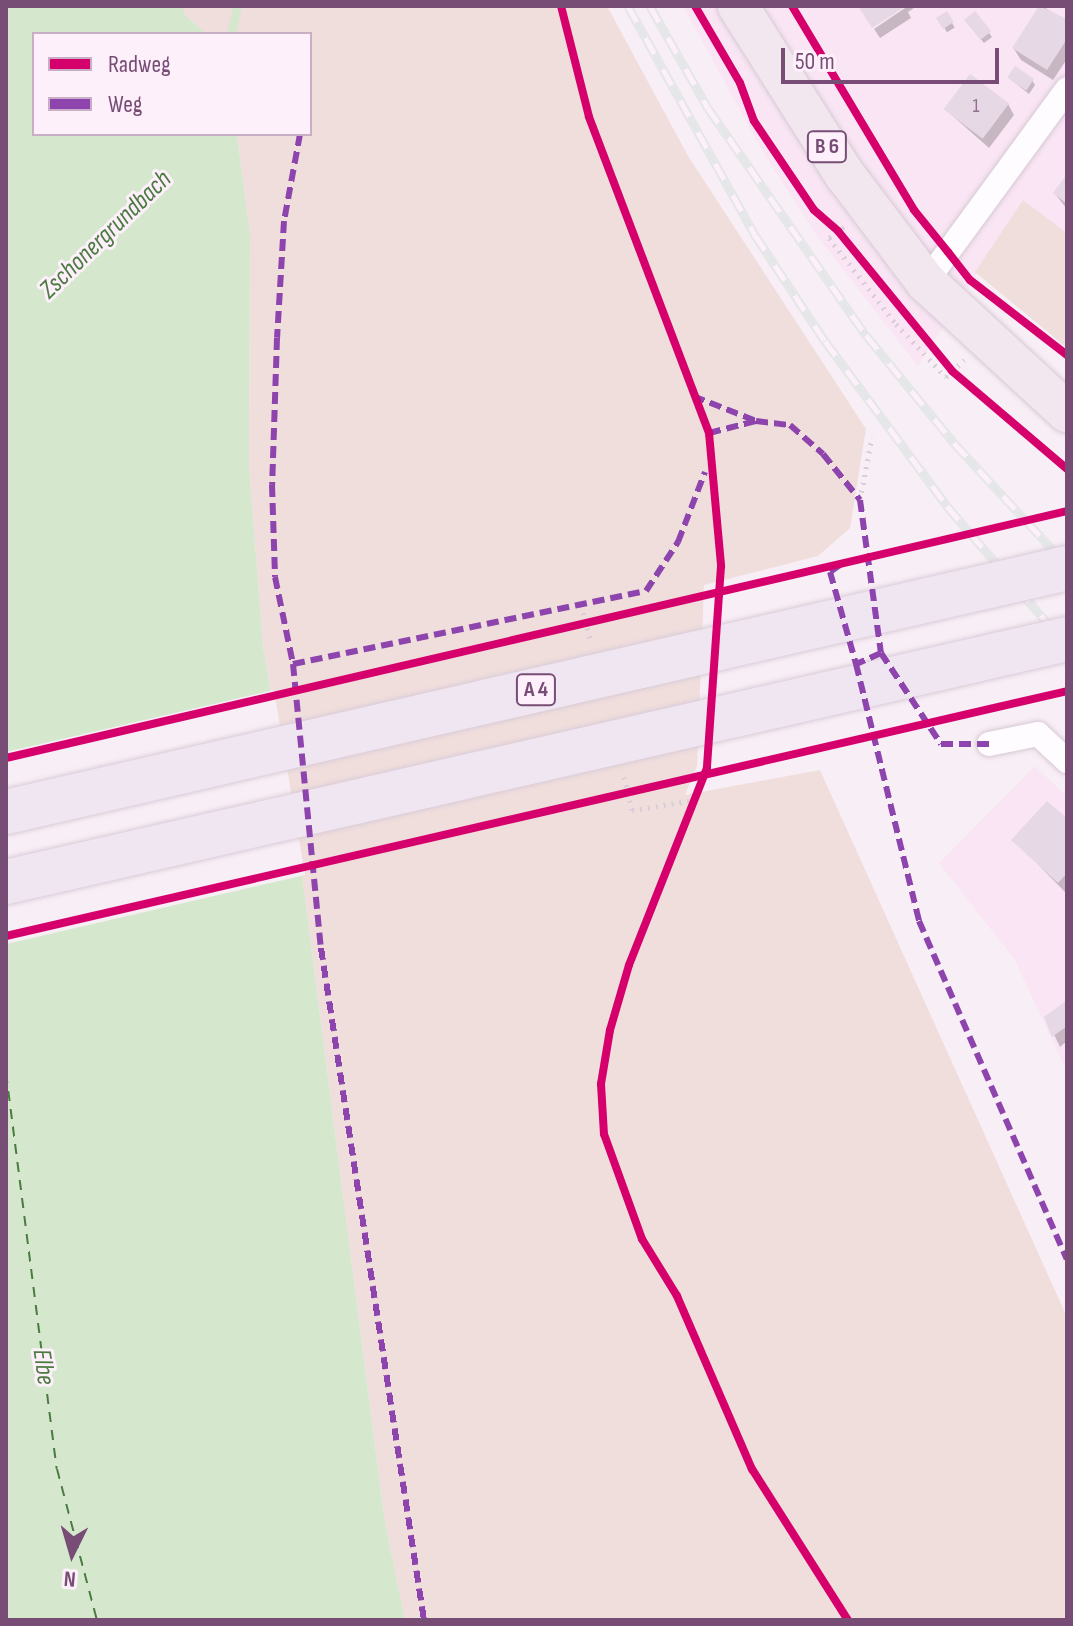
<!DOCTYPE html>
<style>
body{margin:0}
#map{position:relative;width:1073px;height:1626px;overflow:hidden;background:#f8eef5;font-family:"Sofia Sans Condensed",sans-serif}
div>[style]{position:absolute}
.residential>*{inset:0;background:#f9e5f4}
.green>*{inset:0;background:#f0dedc}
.water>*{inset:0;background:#d5e8ce}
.pier>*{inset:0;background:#f8eef5}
.shadow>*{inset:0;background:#0003;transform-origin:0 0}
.stream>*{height:9px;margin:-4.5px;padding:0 4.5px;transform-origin:4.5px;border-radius:4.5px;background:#d5e8ce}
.ferry>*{height:2px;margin-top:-1px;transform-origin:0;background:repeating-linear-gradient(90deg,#4c7b41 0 10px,transparent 0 18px)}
.building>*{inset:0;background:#e7d8e5;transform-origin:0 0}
.path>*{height:5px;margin-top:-2.5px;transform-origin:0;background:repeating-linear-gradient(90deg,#d9cdd8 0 2px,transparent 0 8px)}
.roads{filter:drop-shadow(0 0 2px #d6c9d4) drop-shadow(0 0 2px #d6c9d4)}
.minor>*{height:24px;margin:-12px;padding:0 12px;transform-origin:12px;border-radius:12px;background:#fefcfe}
.primary>*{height:40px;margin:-20px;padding:0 20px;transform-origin:20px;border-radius:20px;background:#f2e7ef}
.rail>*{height:9px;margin-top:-4.5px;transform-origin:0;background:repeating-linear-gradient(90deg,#fef0fb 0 18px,#e4e6e7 0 36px);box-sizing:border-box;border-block:2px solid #e4e6e7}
.bridges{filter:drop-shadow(0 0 2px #d9cbd8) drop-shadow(0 0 2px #d9cbd8)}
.motorway-bridge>*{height:44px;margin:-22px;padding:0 22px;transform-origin:22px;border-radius:22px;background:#f0e6f1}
.quiet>*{height:6px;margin-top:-3px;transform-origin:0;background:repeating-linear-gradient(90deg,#8e44ad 0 12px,transparent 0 18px)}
.cycleway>*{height:8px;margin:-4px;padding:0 4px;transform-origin:4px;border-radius:4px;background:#d6006c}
span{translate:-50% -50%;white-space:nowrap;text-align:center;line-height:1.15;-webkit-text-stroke:6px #fef0fb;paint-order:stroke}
.number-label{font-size:20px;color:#947193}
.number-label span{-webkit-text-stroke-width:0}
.shield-label span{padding:2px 6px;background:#fef0fb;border:2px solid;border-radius:6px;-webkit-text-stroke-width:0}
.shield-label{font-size:22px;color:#774d76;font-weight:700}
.water-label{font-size:26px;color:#4c7b41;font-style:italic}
.frame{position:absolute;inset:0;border:8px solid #774d76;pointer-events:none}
.legend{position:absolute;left:32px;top:32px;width:280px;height:104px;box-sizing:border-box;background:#fef0fb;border:2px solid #c8afc6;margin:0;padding:10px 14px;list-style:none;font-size:24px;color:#774d76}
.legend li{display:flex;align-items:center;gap:16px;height:40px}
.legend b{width:40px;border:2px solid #c8afc6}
.north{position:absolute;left:32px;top:1514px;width:80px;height:80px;-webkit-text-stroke:6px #fef0fb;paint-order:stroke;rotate:185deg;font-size:22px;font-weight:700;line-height:32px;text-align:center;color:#774d76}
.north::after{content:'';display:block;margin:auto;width:28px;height:36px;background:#774d76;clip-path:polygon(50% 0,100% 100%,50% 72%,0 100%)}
.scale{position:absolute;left:781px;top:48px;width:218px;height:36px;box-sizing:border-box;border:4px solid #774d76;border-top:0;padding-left:10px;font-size:24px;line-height:28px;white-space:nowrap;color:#774d76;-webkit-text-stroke:6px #fef0fb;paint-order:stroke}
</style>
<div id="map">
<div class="residential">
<i style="clip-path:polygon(683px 6px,1067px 6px,1067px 233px,1023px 201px,918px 366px,817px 236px,763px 152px)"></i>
<i style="clip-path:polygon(1035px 766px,1067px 797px,1067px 1072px,1015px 960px,939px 863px)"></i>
</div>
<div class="green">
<i style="clip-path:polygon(183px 6px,607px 6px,688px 156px,866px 429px,850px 528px,818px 556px,704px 585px,697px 766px,685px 795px,820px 770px,1067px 1317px,1067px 1620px,405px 1620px,384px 1516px,303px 882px,263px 646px,249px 466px,250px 233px,237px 134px,310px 134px,310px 34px,207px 34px,185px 15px)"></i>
<i style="clip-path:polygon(1023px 200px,1067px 233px,1067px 348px,975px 272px)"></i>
</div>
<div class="water">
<i style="clip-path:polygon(6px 6px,183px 6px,185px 15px,207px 34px,34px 34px,34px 134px,237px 134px,250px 233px,249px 466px,263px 646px,303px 882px,384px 1516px,405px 1620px,6px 1620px)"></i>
</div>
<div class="pier">
<i style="clip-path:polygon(274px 690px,305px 875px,6px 944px,6px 752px)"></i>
</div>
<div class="shadow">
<i style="clip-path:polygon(917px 6px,908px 12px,911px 18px,880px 38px,874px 29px,908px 6px)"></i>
<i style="clip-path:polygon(1042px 6px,1067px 22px,1067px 59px,1053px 80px,1021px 60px,1014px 49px)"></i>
<i style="left:946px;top:13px;width:17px;height:9px;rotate:59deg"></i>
<i style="clip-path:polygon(975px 14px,992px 37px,984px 43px,969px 25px)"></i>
<i style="clip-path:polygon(1009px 78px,1032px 80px,1035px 85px,1029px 94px)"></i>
<i style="clip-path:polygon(1008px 104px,1014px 115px,989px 148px,946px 110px)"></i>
<i style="clip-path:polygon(1067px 177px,1067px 209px,1055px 194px)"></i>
<i style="clip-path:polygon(1067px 821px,1067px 890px,1065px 892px,1014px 840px)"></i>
<i style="clip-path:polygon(1067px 1002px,1067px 1041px,1060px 1047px,1046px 1018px)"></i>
</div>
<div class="stream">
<i style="left:231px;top:34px;width:29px;rotate:-78deg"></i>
</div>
<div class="ferry">
<i style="left:6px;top:1073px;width:399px;rotate:82.7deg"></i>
<i style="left:57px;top:1469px;width:156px;rotate:75.2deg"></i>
</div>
<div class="building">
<i style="clip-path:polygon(858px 6px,906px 6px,872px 28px)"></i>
<i style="clip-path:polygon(1039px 6px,1067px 19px,1067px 39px,1047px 70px,1012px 48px)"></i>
<i style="left:947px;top:11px;width:13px;height:13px;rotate:58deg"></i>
<i style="left:975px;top:11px;width:26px;height:14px;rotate:51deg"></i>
<i style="left:1015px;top:66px;width:23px;height:14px;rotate:34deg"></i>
<i style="left:970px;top:74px;width:49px;height:44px;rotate:37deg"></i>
<i style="clip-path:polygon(1067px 174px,1067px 204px,1053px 193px)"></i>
<i style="clip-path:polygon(1047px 801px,1067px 818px,1067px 873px,1058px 883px,1011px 840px)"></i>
<i style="clip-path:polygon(1067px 1000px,1067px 1026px,1052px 1037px,1044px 1017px)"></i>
</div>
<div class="path">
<i style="left:844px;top:227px;width:19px;rotate:144deg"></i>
<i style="left:829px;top:238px;width:109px;rotate:52.1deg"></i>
<i style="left:896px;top:324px;width:73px;rotate:46.7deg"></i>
<i style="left:946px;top:377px;width:25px;rotate:-43deg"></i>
<i style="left:860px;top:500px;width:64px;rotate:-79.2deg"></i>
<i style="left:581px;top:605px;width:39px;rotate:75deg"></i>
<i style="left:624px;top:777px;width:34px;rotate:76deg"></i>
<i style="left:632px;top:810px;width:63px;rotate:-9.2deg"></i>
</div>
<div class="roads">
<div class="minor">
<i style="left:926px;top:282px;width:239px;rotate:-53.8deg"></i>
<i style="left:989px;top:744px;width:50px;rotate:-11.5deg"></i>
<i style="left:1038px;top:734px;width:40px;rotate:43deg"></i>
</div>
<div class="primary">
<i style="left:738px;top:6px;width:200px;rotate:57.7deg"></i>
<i style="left:845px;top:175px;width:134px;rotate:52.9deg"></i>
<i style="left:926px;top:282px;width:192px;rotate:42.7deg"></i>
</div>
</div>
<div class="rail">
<i style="left:628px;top:6px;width:262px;rotate:61deg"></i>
<i style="left:755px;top:235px;width:127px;rotate:56.6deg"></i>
<i style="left:825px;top:341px;width:205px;rotate:53.5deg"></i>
<i style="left:947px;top:506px;width:184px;rotate:49.4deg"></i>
<i style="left:650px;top:6px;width:117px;rotate:60.4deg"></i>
<i style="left:708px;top:108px;width:277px;rotate:55.2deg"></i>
<i style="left:866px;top:335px;width:139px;rotate:50.8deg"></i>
<i style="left:954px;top:443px;width:166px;rotate:47.2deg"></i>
</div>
<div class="bridges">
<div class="motorway-bridge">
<i style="left:6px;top:812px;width:1089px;rotate:-12.95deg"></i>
<i style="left:6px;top:882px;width:1088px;rotate:-12.9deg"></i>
</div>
</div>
<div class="quiet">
<i style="left:300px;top:134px;width:88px;rotate:100.4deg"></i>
<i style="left:284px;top:221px;width:117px;rotate:93.4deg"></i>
<i style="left:277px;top:338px;width:147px;rotate:91.9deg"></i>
<i style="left:272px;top:485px;width:92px;rotate:88.1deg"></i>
<i style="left:275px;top:577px;width:89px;rotate:78.3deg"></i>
<i style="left:293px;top:664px;width:285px;rotate:84.4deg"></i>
<i style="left:321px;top:948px;width:680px;rotate:81.29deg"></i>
<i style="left:693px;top:396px;width:68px;rotate:21.6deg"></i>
<i style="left:709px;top:433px;width:49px;rotate:-14.3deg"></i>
<i style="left:756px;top:421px;width:34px;rotate:7deg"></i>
<i style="left:790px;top:425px;width:44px;rotate:41.3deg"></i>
<i style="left:823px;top:454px;width:59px;rotate:51.2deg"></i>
<i style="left:860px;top:500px;width:154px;rotate:82.2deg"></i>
<i style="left:881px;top:653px;width:109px;rotate:56.6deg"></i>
<i style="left:941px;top:744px;width:48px"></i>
<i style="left:840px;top:565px;width:12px;rotate:145deg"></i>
<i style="left:830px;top:572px;width:96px;rotate:74.2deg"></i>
<i style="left:881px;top:653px;width:27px;rotate:156deg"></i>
<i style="left:856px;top:664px;width:265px;rotate:76.2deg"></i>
<i style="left:919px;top:921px;width:369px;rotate:66.4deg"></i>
<i style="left:293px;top:664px;width:360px;rotate:-11.7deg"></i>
<i style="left:646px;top:591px;width:59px;rotate:-56.9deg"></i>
<i style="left:678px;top:542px;width:75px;rotate:-68.9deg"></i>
</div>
<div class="cycleway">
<i style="left:561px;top:6px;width:114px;rotate:75.8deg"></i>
<i style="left:589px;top:117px;width:338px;rotate:69.2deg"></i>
<i style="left:709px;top:433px;width:134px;rotate:84.8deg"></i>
<i style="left:721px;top:566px;width:202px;rotate:94deg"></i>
<i style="left:707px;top:768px;width:212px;rotate:111.6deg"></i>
<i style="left:629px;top:965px;width:68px;rotate:106.3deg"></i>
<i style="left:610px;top:1030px;width:55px;rotate:99.5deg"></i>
<i style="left:601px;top:1084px;width:50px;rotate:86.6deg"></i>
<i style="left:604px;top:1134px;width:112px;rotate:70.1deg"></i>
<i style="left:642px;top:1239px;width:67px;rotate:58.4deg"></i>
<i style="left:677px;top:1296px;width:189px;rotate:66.6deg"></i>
<i style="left:752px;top:1469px;width:179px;rotate:57.6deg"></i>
<i style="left:695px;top:6px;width:89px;rotate:59.7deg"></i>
<i style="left:740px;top:83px;width:40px;rotate:69.8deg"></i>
<i style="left:754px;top:121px;width:107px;rotate:56deg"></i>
<i style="left:814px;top:210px;width:32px;rotate:41deg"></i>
<i style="left:838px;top:231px;width:181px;rotate:50.8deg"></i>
<i style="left:952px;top:371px;width:151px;rotate:40.4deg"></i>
<i style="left:792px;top:6px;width:238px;rotate:59.1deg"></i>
<i style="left:914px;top:210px;width:54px;rotate:51deg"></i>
<i style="left:948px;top:252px;width:36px;rotate:52deg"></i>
<i style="left:970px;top:280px;width:123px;rotate:37.7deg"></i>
<i style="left:6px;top:758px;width:1089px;rotate:-13.1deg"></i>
<i style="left:6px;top:936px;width:1089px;rotate:-13deg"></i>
</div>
<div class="number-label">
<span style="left:976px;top:106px">1</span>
</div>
<div class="shield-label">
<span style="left:827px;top:147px">B 6</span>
<span style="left:536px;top:690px">A 4</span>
</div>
<div class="water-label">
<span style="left:106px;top:235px;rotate:-44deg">Zschonergrundbach</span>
<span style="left:43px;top:1367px;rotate:82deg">Elbe</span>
</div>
<div class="frame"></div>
<ul class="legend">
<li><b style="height:10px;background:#d6006c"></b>Radweg</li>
<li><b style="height:10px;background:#8e44ad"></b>Weg</li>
</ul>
<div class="north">N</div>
<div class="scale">50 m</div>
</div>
